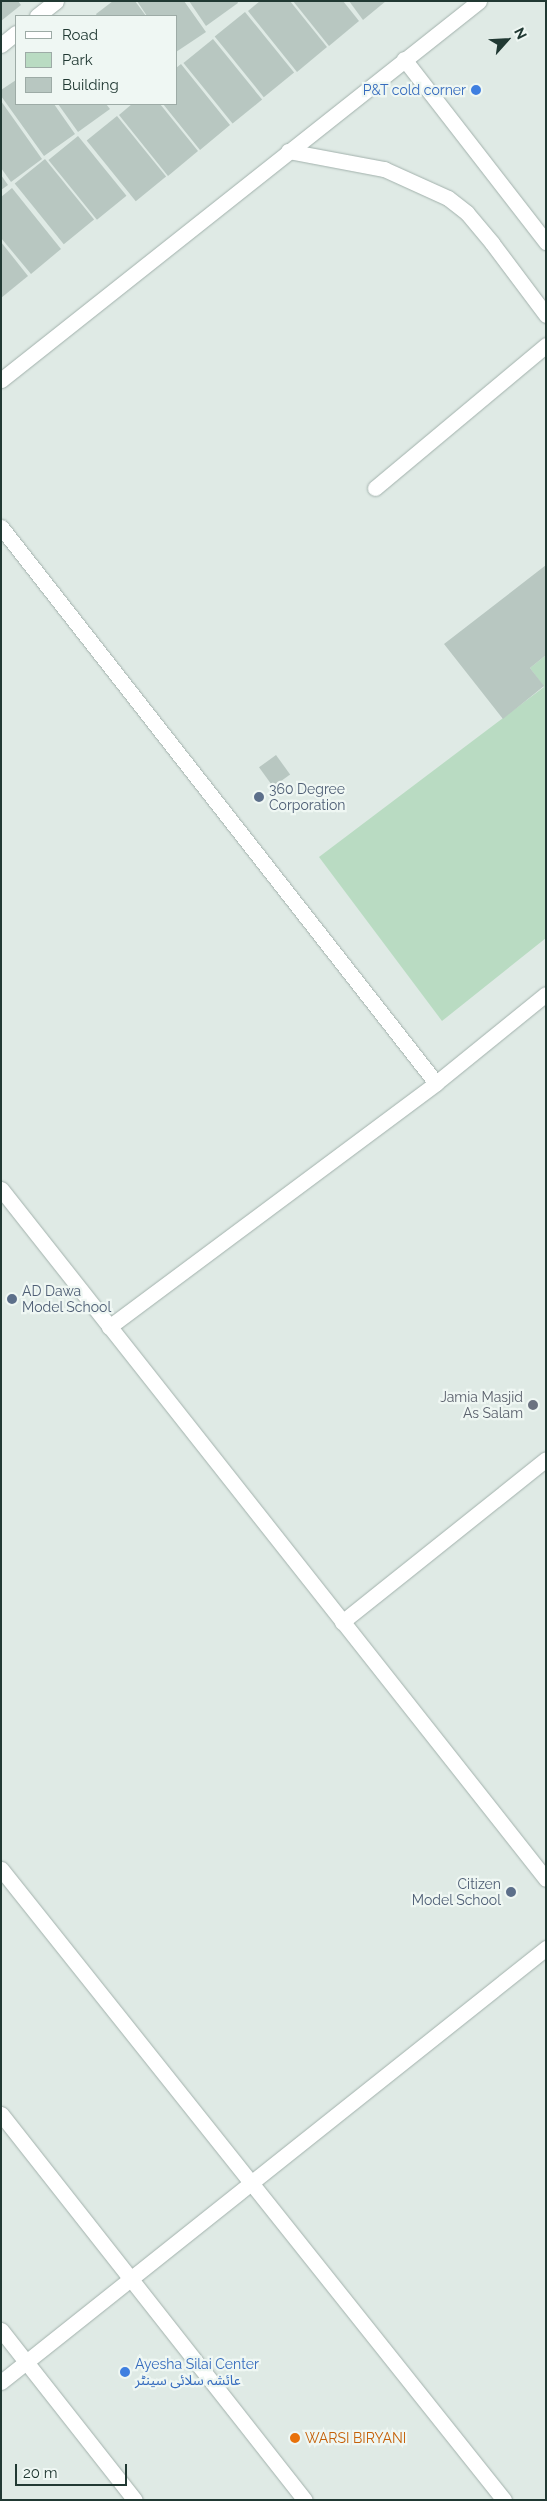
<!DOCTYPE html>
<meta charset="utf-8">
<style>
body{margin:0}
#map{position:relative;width:547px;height:2501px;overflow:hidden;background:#dfeae5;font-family:Raleway,"Noto Sans Arabic",sans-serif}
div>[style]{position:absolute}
.green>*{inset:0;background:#b9dbc2}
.building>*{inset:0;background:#b8c7c1;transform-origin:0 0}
.roads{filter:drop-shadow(0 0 1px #a2b1ac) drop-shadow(0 0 1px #a2b1ac)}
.service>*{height:15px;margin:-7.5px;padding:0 7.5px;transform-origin:7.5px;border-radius:7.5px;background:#fff}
.minor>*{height:15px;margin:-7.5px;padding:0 7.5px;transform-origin:7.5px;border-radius:7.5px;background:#fff}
.tertiary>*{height:15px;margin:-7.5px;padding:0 7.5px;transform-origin:7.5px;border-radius:7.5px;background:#fff}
.dots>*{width:14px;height:14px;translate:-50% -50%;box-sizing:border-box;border:2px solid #eff7f3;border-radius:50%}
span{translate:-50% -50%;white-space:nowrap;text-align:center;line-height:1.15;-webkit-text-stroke:4.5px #eff7f3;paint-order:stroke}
.shop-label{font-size:14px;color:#366cbe}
.right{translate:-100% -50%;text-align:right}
.left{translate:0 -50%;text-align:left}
.service-label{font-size:14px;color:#4e5e75}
.worship-label{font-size:14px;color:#5b616d}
.food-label{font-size:14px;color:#c56008}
.frame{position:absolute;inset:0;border:2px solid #213933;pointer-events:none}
.legend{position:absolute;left:15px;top:15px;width:162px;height:90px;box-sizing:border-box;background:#eff7f3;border:1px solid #9daba6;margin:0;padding:6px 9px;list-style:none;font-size:15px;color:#213933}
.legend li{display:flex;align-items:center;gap:10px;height:25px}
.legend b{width:25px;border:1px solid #9daba6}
.north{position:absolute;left:482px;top:15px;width:50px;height:50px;-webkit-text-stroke:4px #eff7f3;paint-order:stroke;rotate:64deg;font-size:14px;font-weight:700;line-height:20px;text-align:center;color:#213933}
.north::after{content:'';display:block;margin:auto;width:18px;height:22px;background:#213933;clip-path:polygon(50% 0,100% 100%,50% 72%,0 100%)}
.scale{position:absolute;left:15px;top:2464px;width:112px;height:22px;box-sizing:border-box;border:2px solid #213933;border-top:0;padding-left:6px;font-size:15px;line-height:18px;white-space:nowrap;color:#213933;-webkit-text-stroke:4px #eff7f3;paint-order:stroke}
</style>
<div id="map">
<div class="green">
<i style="clip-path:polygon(546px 655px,546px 938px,442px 1021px,319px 857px,544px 687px,530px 668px)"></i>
</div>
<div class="building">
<i style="clip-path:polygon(1px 1px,18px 1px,21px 5px,1px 21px)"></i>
<i style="clip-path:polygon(113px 1px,135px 1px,146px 16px,97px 16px,96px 14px)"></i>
<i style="clip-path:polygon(137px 1px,184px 1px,206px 32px,176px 52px,176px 16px,147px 16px)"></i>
<i style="clip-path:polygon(189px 1px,237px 1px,238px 3px,206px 26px)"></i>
<i style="clip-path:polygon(260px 1px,290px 1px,327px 47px,297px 72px,248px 11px)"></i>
<i style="clip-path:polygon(293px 1px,343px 1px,359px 21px,329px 46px)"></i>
<i style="clip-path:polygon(349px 1px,386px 1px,363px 20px)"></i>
<i style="left:245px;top:12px;width:78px;height:39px;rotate:51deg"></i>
<i style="left:213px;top:39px;width:78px;height:38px;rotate:51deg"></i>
<i style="clip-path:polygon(181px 64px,230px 125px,200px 150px,163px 104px,176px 104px,176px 68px)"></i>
<i style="clip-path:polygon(16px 80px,16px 104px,54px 104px,75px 134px,44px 156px,1px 96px,1px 90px)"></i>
<i style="clip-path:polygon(1px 101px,42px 159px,11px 182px,1px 168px)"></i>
<i style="clip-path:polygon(58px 104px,106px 104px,110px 109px,78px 132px)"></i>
<i style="clip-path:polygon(132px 104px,160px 104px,198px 151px,168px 176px,119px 115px)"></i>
<i style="left:117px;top:116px;width:78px;height:39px;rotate:51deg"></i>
<i style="left:78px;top:136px;width:77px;height:38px;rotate:51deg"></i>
<i style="left:45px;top:159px;width:78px;height:39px;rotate:51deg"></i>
<i style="clip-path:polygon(1px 175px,8px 185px,1px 190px)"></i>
<i style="clip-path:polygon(12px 188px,61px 249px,31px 274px,1px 238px,1px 197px)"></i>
<i style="clip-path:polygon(1px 242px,28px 276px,1px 298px)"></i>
<i style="clip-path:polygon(546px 565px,546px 655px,530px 668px,544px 686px,503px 719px,444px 644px)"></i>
<i style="left:276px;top:755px;width:24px;height:21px;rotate:54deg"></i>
</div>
<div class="roads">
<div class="service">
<i style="left:288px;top:151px;width:98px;rotate:10.6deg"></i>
<i style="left:384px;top:169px;width:70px;rotate:24.4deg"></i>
<i style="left:448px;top:198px;width:24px;rotate:38deg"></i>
<i style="left:467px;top:213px;width:39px;rotate:50deg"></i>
<i style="left:492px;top:243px;width:90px;rotate:53.1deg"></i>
<i style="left:375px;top:488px;width:223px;rotate:-39.9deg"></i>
</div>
<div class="minor">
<i style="left:37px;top:16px;width:24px;rotate:-38deg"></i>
<i style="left:1px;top:45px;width:19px;rotate:-39deg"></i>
<i style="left:404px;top:59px;width:232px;rotate:52.2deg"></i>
<i style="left:1px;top:527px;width:706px;rotate:51.96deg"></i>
<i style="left:1px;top:1189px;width:879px;rotate:51.7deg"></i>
<i style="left:109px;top:1327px;width:408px;rotate:-36.7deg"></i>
<i style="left:436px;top:1083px;width:141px;rotate:-39deg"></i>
<i style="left:342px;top:1622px;width:261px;rotate:-38.6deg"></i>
<i style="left:1px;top:1869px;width:807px;rotate:51.44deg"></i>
<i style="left:1px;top:2330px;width:216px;rotate:51.8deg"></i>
<i style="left:1px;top:2382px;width:697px;rotate:-38.53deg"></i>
</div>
<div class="tertiary">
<i style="left:1px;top:380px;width:610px;rotate:-38.41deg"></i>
<i style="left:1px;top:2114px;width:491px;rotate:51.8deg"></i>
</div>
</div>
<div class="dots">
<i style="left:476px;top:90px;background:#3f7fe0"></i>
<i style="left:259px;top:797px;background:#5c6f8a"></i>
<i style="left:12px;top:1299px;background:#5c6f8a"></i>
<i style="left:533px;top:1405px;background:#6b7280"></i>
<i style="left:511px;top:1892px;background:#5c6f8a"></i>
<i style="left:125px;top:2372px;background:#3f7fe0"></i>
<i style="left:295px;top:2438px;background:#e8710a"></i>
</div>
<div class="shop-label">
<span class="right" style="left:466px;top:90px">P&amp;T cold corner</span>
<span class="left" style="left:135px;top:2372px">Ayesha Silai Center<br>عائشہ سلائی سینٹر</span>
</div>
<div class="service-label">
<span class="left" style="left:269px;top:797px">360 Degree<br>Corporation</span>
<span class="left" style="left:22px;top:1299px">AD Dawa<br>Model School</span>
<span class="right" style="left:501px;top:1892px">Citizen<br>Model School</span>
</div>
<div class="worship-label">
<span class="right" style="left:523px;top:1405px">Jamia Masjid<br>As Salam</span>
</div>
<div class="food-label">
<span class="left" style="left:305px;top:2438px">WARSI BIRYANI</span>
</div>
<div class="frame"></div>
<ul class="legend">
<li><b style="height:6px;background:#fff"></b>Road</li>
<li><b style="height:14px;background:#b9dbc2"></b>Park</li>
<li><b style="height:14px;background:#b8c7c1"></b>Building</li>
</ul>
<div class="north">N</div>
<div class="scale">20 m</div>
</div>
